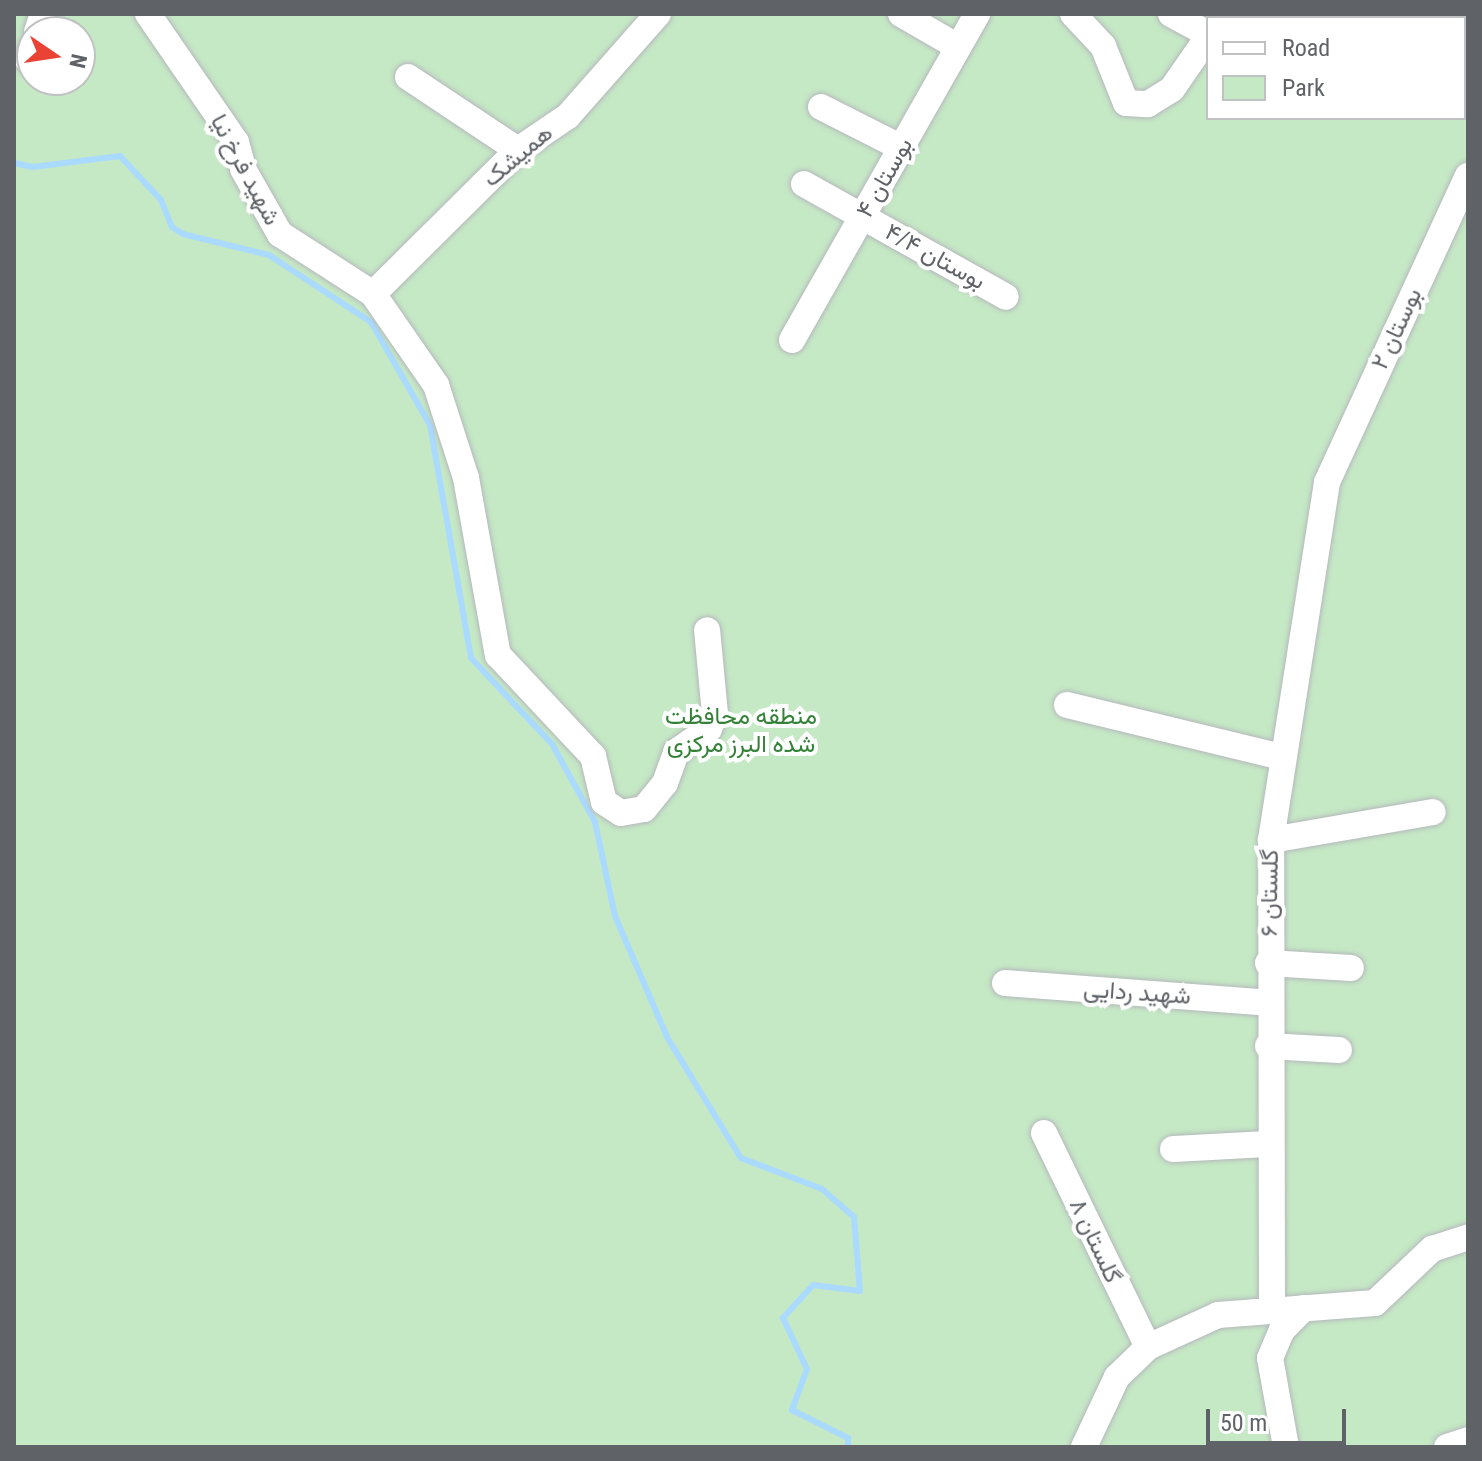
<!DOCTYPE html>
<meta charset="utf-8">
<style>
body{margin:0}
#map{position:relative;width:1482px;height:1461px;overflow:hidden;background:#f1efe8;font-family:"Roboto Condensed",Vazirmatn,sans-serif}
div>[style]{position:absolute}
.green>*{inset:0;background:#c5e8c5}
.stream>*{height:6px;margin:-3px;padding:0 3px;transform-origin:3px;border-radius:3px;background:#aadaff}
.roads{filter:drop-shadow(0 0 2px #b5b8bc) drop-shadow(0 0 2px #b5b8bc)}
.minor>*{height:26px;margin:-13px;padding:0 13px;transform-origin:13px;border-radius:13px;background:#fff}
span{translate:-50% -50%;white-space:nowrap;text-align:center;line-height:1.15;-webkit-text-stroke:8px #fff;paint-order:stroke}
.street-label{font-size:24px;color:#5f6368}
.park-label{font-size:24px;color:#348238}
.frame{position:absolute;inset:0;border:16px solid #5f6368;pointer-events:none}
.legend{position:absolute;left:1206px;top:16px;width:260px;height:104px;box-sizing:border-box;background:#fff;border:2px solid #bfc1c3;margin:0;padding:10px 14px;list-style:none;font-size:24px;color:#5f6368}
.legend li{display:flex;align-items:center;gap:16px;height:40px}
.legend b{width:40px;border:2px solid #bfc1c3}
.north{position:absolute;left:16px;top:16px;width:80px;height:80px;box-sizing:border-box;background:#fff;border:2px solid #bfc1c3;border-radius:50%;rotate:103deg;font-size:22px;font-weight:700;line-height:32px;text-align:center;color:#5f6368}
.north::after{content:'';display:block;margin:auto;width:28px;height:36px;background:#ea4335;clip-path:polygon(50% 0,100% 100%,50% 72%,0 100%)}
.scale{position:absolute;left:1206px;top:1409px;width:140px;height:36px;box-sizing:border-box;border:4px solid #5f6368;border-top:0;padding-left:10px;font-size:24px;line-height:28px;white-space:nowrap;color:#5f6368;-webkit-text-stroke:6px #fff;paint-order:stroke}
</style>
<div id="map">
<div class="green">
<i style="clip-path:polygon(evenodd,14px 14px,1468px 14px,1468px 1447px,14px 1447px,14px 14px,1208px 18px,1464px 18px,1464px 118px,1208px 118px,1208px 18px,14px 14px,32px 32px,80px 32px,80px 80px,32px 80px,32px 32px)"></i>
</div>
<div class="stream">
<i style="left:14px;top:163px;width:19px;rotate:12deg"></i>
<i style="left:33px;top:167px;width:88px;rotate:-7.2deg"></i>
<i style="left:120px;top:156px;width:60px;rotate:47deg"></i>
<i style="left:161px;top:200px;width:29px;rotate:68deg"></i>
<i style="left:172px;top:227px;width:13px;rotate:32deg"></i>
<i style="left:183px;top:234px;width:89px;rotate:13.7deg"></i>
<i style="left:269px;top:255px;width:122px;rotate:33.3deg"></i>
<i style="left:371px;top:322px;width:119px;rotate:60.2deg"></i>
<i style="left:430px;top:425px;width:237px;rotate:80deg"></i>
<i style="left:471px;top:658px;width:118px;rotate:46.7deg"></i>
<i style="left:552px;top:744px;width:89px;rotate:61.1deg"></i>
<i style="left:595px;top:822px;width:96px;rotate:78deg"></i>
<i style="left:615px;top:916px;width:132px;rotate:66.7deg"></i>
<i style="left:667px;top:1037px;width:142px;rotate:58.6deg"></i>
<i style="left:741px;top:1158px;width:87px;rotate:20.9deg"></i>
<i style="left:822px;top:1189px;width:43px;rotate:41.2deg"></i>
<i style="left:854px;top:1217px;width:74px;rotate:85.4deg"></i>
<i style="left:860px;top:1291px;width:47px;rotate:-172.7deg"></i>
<i style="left:813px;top:1285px;width:45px;rotate:132.3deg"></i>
<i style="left:783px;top:1318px;width:56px;rotate:64.8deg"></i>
<i style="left:807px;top:1369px;width:44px;rotate:110.1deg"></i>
<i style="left:792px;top:1410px;width:63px;rotate:26.6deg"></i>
<i style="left:848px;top:1438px;width:9px;rotate:90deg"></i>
</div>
<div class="roads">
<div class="minor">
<i style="left:148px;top:14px;width:155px;rotate:55.5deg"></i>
<i style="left:236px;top:142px;width:28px;rotate:75deg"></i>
<i style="left:243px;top:169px;width:75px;rotate:60.4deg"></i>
<i style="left:280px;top:234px;width:111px;rotate:32.8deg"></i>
<i style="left:373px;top:294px;width:111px;rotate:55.3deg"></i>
<i style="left:436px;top:385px;width:98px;rotate:72.1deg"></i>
<i style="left:466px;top:478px;width:180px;rotate:79.8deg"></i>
<i style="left:498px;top:655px;width:139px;rotate:46.8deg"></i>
<i style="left:593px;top:756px;width:47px;rotate:76.6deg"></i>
<i style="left:604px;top:802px;width:20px;rotate:33deg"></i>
<i style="left:621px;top:813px;width:23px;rotate:-10deg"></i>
<i style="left:644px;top:809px;width:33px;rotate:-51deg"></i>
<i style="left:665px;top:783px;width:33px;rotate:-70deg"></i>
<i style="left:676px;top:752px;width:40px;rotate:-34.9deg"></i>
<i style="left:709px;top:729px;width:16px;rotate:-68deg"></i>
<i style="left:715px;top:714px;width:84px;rotate:-95.4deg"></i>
<i style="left:901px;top:14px;width:66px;rotate:30.1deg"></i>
<i style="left:1073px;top:14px;width:44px;rotate:46.8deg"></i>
<i style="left:1103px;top:46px;width:61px;rotate:68deg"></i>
<i style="left:1126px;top:103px;width:22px;rotate:3deg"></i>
<i style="left:1148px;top:104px;width:28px;rotate:-32deg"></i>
<i style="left:1172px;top:89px;width:63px;rotate:-55.3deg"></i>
<i style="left:1171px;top:14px;width:42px;rotate:28.4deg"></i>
<i style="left:1275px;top:18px;width:4px;rotate:-90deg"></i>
<i style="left:37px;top:32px;width:19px;rotate:-72deg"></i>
<i style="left:28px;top:60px;width:13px;rotate:-72deg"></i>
<i style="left:408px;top:77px;width:132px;rotate:33.6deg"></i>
<i style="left:1464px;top:86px;width:4px;rotate:14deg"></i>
<i style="left:821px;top:107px;width:91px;rotate:26.8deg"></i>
<i style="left:804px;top:184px;width:231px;rotate:29.2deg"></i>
<i style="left:373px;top:294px;width:204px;rotate:-44.8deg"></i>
<i style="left:518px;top:150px;width:60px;rotate:-34.2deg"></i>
<i style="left:568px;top:116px;width:136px;rotate:-48.6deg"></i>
<i style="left:792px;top:340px;width:375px;rotate:-60.4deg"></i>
<i style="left:1067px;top:705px;width:221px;rotate:13.6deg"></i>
<i style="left:1271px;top:840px;width:164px;rotate:-9.8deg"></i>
<i style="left:1268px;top:963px;width:83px;rotate:3.4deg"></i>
<i style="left:1005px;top:983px;width:264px;rotate:4.3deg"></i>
<i style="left:1268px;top:1046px;width:71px;rotate:3.2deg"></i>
<i style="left:1044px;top:1133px;width:238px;rotate:64.1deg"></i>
<i style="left:1173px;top:1149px;width:95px;rotate:-3deg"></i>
<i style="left:1272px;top:1308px;width:468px;rotate:-90.1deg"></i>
<i style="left:1271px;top:840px;width:362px;rotate:-81.1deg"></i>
<i style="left:1327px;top:482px;width:337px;rotate:-65.3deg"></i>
<i style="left:1084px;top:1447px;width:77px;rotate:-64.8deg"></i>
<i style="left:1117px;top:1377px;width:43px;rotate:-44.1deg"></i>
<i style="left:1148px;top:1347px;width:77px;rotate:-24.6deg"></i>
<i style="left:1218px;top:1315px;width:157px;rotate:-4.4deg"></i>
<i style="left:1375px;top:1303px;width:79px;rotate:-43.5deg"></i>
<i style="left:1432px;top:1249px;width:38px;rotate:-18deg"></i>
<i style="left:1286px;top:1447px;width:90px;rotate:-100.2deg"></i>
<i style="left:1270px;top:1358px;width:30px;rotate:-67deg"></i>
<i style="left:1282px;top:1330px;width:31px;rotate:-45deg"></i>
<i style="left:1447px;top:1447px;width:22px;rotate:-18deg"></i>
</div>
</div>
<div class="street-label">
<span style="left:518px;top:156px;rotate:-40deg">همیشک</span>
<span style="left:245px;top:170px;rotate:62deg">شهید فرخ نیا</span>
<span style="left:885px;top:178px;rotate:-60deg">بوستان ۴</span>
<span style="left:935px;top:257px;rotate:29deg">بوستان ۴/۴</span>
<span style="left:1397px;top:329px;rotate:-65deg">بوستان ۲</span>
<span style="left:1270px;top:893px;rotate:-89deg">گلستان ۶</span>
<span style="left:1137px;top:993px;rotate:4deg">شهید ردایی</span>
<span style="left:1095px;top:1241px;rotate:65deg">گلستان ۸</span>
</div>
<div class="park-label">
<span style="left:741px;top:731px">منطقه محافظت<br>شده البرز مرکزی</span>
</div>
<div class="frame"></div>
<ul class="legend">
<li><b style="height:10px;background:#fff"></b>Road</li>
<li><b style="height:22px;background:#c5e8c5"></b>Park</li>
</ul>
<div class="north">N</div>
<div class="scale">50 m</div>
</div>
